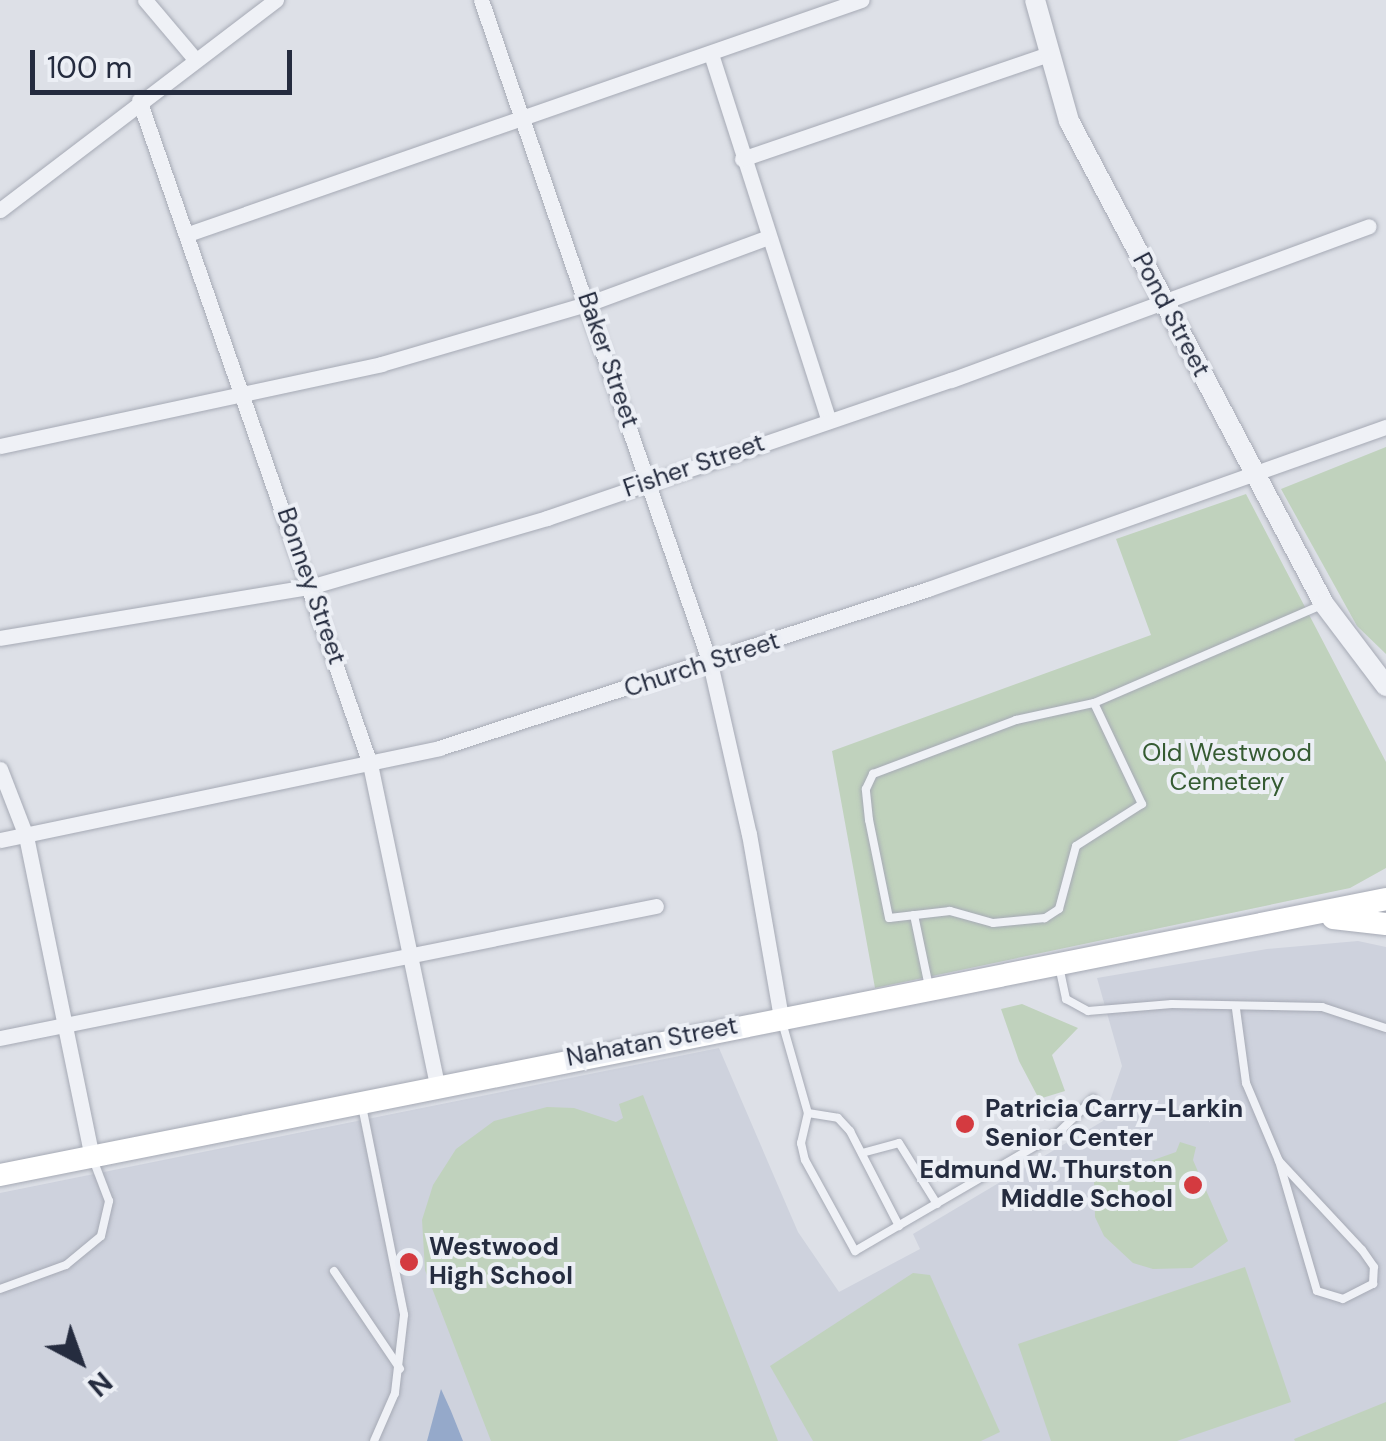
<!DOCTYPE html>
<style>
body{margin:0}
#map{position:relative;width:1386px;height:1441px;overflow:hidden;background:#dde0e7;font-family:"DM Sans",sans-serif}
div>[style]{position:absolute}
.built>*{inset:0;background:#ced2dd}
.green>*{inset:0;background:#c0d2bd}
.water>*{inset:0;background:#95a9ca}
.roads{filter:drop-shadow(0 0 2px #a6aab5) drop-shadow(0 0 2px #a6aab5)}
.service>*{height:8px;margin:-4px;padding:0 4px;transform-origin:4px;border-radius:4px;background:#eff1f6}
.minor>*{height:15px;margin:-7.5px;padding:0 7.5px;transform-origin:7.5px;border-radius:7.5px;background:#eff1f6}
.tertiary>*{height:20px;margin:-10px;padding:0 10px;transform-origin:10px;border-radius:10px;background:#eff1f6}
.secondary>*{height:22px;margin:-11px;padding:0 11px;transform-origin:11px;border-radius:11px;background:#fff}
.dots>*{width:28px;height:28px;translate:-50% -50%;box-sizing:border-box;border:5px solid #eceff5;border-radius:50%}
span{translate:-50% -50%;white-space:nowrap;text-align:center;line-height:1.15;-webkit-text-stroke:8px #eceff5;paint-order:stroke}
.street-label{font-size:25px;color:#252c3f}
.park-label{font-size:25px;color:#355b32}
.poi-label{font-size:25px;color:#252c3f;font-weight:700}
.left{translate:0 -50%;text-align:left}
.right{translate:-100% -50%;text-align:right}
.north{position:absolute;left:30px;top:1311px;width:100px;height:100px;-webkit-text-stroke:8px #eceff5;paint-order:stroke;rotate:139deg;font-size:28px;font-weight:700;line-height:40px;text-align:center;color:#252c3f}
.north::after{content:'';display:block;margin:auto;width:35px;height:45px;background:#252c3f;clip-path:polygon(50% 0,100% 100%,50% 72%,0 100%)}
.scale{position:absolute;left:30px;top:50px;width:262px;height:45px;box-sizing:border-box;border:5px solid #252c3f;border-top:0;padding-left:12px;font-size:30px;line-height:35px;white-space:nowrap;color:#252c3f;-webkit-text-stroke:8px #eceff5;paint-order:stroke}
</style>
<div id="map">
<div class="built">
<i style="clip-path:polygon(1358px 941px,1386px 947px,1386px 1441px,0 1441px,0 1193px,719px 1048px,798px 1232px,839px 1292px,920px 1249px,913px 1234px,1103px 1121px,1122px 1066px,1097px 978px,1267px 949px)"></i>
</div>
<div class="green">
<i style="clip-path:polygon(1386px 447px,1386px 654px,1357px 626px,1281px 489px)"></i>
<i style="clip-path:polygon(1246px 494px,1386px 762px,1386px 868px,1350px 888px,875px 988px,832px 751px,1151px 635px,1116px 539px)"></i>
<i style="clip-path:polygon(1022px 1004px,1078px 1028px,1052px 1055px,1065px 1091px,1039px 1099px,1019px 1061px,1001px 1009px)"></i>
<i style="clip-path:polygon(643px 1095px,778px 1441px,491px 1441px,425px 1270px,422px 1220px,433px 1185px,456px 1149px,494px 1121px,547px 1107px,574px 1108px,616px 1122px,623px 1118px,619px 1104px)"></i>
<i style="clip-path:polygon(1180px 1142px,1196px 1147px,1193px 1160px,1228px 1241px,1192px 1268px,1153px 1269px,1133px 1263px,1104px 1236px,1095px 1217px,1094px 1181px,1176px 1152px)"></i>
<i style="clip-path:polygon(1245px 1267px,1291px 1402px,1177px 1441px,1051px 1441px,1018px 1344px)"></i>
<i style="clip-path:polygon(913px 1273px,930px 1275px,1000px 1432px,981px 1441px,813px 1441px,770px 1366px)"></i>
<i style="clip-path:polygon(1386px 1402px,1386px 1441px,1295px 1441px,1294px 1439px)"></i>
</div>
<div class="water">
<i style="clip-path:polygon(441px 1389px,451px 1411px,463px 1441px,427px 1441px)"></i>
</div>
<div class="roads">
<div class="service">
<i style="left:1094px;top:703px;width:112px;rotate:64.6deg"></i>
<i style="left:1142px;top:804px;width:78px;rotate:147.5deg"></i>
<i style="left:1076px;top:846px;width:65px;rotate:105.1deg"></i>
<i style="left:1059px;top:909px;width:17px;rotate:147deg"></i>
<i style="left:1045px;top:918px;width:52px;rotate:174.5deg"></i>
<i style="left:993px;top:923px;width:45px;rotate:-164.4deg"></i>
<i style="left:950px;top:911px;width:61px;rotate:173.5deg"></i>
<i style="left:889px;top:918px;width:100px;rotate:-101.5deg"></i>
<i style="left:869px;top:820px;width:31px;rotate:-96deg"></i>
<i style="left:866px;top:789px;width:17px;rotate:-65deg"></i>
<i style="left:873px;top:774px;width:153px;rotate:-20.7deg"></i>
<i style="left:1016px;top:720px;width:80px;rotate:-12.3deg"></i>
<i style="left:1094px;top:703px;width:250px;rotate:-23.3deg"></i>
<i style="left:914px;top:915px;width:74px;rotate:78.2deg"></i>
<i style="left:1059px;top:966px;width:34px;rotate:78deg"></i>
<i style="left:1066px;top:999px;width:25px;rotate:29deg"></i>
<i style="left:1088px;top:1011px;width:84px;rotate:-4.8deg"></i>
<i style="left:1172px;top:1004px;width:150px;rotate:1.1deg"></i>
<i style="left:1322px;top:1007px;width:67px;rotate:18.2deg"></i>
<i style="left:1236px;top:1009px;width:75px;rotate:82.3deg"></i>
<i style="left:1246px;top:1083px;width:85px;rotate:67.1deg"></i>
<i style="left:1279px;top:1161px;width:135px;rotate:73.7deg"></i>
<i style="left:1317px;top:1291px;width:27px;rotate:17deg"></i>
<i style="left:1343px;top:1299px;width:34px;rotate:-27deg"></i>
<i style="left:1373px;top:1284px;width:17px;rotate:-87deg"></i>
<i style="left:1374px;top:1267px;width:21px;rotate:-125deg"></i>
<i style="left:1362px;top:1250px;width:122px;rotate:-133deg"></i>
<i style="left:782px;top:1022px;width:95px;rotate:74.1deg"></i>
<i style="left:808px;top:1113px;width:31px;rotate:103deg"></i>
<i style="left:801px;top:1143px;width:17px;rotate:77deg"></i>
<i style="left:805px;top:1160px;width:104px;rotate:61.2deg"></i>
<i style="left:855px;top:1251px;width:235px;rotate:-30.2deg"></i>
<i style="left:1058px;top:1133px;width:49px;rotate:-44.2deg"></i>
<i style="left:362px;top:1106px;width:213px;rotate:78.6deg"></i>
<i style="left:404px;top:1315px;width:79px;rotate:96.6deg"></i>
<i style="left:395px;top:1393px;width:52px;rotate:113.6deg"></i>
<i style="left:808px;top:1113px;width:30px;rotate:9deg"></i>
<i style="left:838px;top:1118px;width:18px;rotate:47deg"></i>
<i style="left:850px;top:1131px;width:107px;rotate:62.7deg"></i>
<i style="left:862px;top:1153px;width:38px;rotate:-15deg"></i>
<i style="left:899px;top:1143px;width:72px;rotate:58.1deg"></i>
<i style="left:334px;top:1271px;width:118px;rotate:56deg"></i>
<i style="left:0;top:1289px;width:70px;rotate:-20deg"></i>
<i style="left:66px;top:1265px;width:45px;rotate:-39.6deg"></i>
<i style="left:101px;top:1236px;width:36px;rotate:-77deg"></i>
<i style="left:109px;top:1201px;width:42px;rotate:-111deg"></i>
</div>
<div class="minor">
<i style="left:145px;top:0;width:76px;rotate:49.8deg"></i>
<i style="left:481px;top:0;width:701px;rotate:70.95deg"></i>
<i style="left:710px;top:663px;width:175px;rotate:77.2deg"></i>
<i style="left:749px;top:834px;width:186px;rotate:80.1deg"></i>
<i style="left:711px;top:54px;width:383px;rotate:72.2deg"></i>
<i style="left:139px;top:100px;width:703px;rotate:70.82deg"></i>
<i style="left:370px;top:764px;width:329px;rotate:78.2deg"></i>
<i style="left:742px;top:159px;width:324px;rotate:-18.9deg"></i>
<i style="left:0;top:210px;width:347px;rotate:-37.3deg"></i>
<i style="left:188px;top:234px;width:713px;rotate:-19.17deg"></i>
<i style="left:0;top:446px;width:390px;rotate:-12.1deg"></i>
<i style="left:381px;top:364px;width:218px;rotate:-16.3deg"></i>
<i style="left:590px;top:303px;width:190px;rotate:-20.3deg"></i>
<i style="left:0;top:638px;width:317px;rotate:-9.4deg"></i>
<i style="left:313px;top:586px;width:244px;rotate:-16.2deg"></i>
<i style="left:547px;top:518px;width:427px;rotate:-18.9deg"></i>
<i style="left:951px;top:380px;width:445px;rotate:-20.2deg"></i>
<i style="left:0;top:769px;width:72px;rotate:68.8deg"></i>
<i style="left:26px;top:836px;width:328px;rotate:78.4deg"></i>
<i style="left:0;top:840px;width:449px;rotate:-11.8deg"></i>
<i style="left:439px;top:748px;width:514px;rotate:-18.01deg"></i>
<i style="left:928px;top:589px;width:486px;rotate:-19.5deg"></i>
<i style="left:0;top:1038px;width:669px;rotate:-11.38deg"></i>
</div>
<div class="tertiary">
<i style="left:1035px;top:0;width:126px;rotate:74.3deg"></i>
<i style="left:1069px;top:121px;width:546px;rotate:62.17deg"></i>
<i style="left:1324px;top:604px;width:103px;rotate:52.9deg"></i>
</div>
<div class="secondary">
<i style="left:1333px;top:918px;width:53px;rotate:6.5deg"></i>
<i style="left:0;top:1175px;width:1413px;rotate:-11.26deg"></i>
</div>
</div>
<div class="dots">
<i style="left:965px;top:1124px;background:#d43a40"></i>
<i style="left:1193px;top:1185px;background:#d43a40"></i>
<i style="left:409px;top:1262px;background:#d43a40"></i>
</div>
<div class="street-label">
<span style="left:1171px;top:315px;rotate:62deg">Pond Street</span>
<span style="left:608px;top:360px;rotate:71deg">Baker Street</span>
<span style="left:694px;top:466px;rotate:-19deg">Fisher Street</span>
<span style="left:311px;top:586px;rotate:71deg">Bonney Street</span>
<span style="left:702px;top:665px;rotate:-18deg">Church Street</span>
<span style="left:652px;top:1042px;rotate:-11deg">Nahatan Street</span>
</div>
<div class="park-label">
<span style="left:1227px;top:768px">Old Westwood<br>Cemetery</span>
</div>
<div class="poi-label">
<span class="left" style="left:985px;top:1124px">Patricia Carry-Larkin<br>Senior Center</span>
<span class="right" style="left:1173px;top:1185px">Edmund W. Thurston<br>Middle School</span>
<span class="left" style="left:429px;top:1262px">Westwood<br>High School</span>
</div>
<div class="north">N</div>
<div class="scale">100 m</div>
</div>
